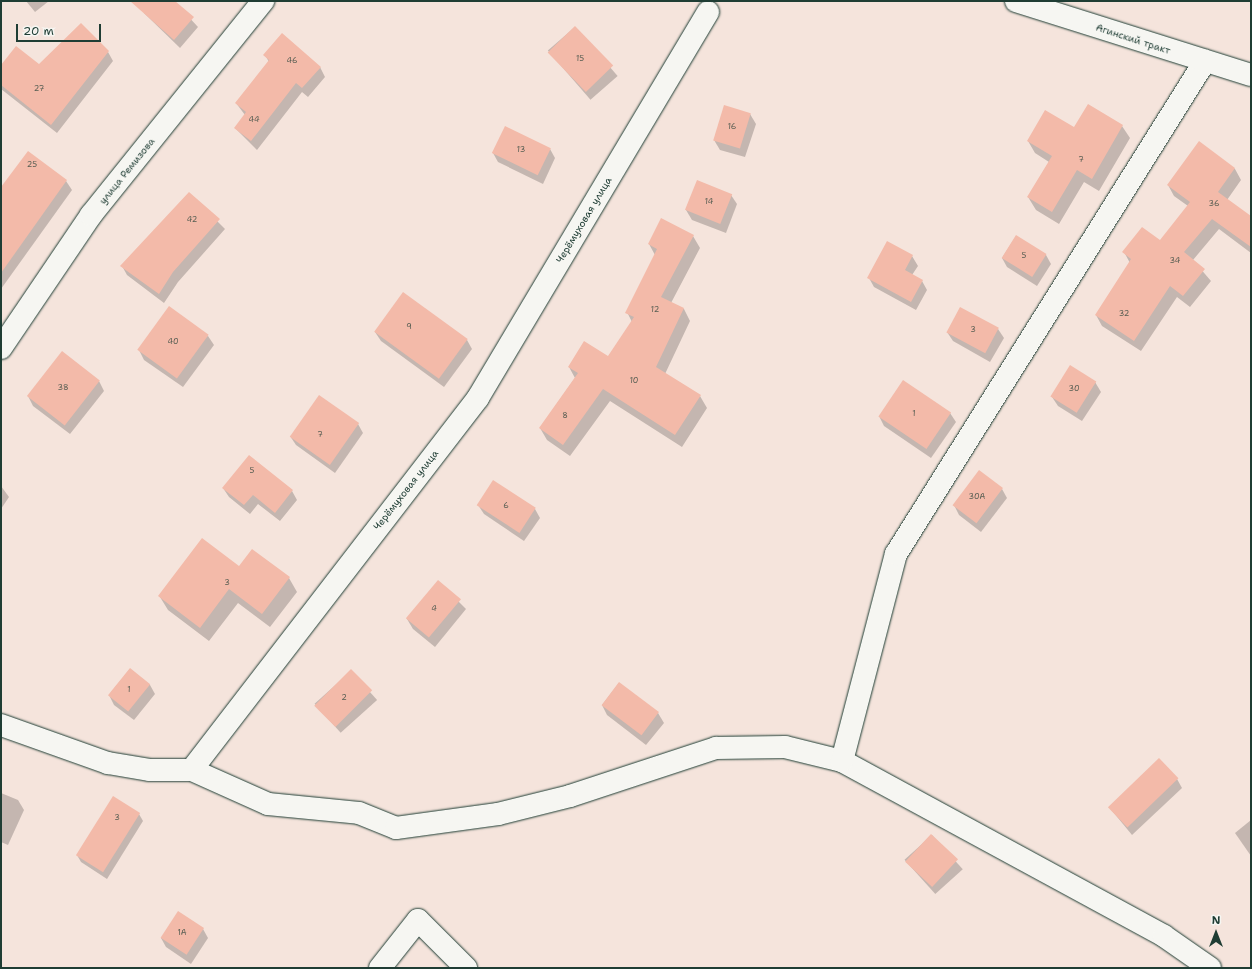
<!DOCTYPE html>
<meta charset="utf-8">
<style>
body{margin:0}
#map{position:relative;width:1252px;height:969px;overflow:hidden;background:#f5e4dc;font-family:"Shantell Sans",sans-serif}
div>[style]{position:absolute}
.shadow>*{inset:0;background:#0003;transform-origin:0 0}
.building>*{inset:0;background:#f3baa9;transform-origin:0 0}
.roads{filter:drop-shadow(0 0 1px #1f3d34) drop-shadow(0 0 1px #1f3d34)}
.minor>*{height:22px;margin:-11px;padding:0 11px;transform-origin:11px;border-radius:11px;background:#f6f6f2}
.trunk>*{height:22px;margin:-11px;padding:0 11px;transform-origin:11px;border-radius:11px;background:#f6f6f2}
span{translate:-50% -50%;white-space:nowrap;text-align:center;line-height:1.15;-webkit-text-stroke:4px #f6f6f2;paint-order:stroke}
.number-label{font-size:8px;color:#545c51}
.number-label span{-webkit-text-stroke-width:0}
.street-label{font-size:10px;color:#1f3d34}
.frame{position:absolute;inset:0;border:2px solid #1f3d34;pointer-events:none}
.north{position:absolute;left:1196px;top:913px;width:40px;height:40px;-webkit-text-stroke:3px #f6f6f2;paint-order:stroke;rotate:0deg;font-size:11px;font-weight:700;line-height:16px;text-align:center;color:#1f3d34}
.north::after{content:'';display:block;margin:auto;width:14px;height:18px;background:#1f3d34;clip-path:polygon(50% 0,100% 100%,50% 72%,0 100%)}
.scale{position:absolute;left:16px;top:24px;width:85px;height:18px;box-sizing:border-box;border:2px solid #1f3d34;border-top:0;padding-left:5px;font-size:12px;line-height:14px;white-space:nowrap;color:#1f3d34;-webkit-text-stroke:3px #f6f6f2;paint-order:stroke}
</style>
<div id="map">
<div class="shadow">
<i style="clip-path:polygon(26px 1px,49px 1px,35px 12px)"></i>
<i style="clip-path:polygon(154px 1px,174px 1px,198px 27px,180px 48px,144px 13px)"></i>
<i style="left:575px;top:27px;width:65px;height:36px;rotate:49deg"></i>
<i style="clip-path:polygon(108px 52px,113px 61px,57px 133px,1px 89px,1px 67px,39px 65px)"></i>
<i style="clip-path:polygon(265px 55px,320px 67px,325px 77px,308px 97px,302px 92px,257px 150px,235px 128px,245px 115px,236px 103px,269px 62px)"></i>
<i style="clip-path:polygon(750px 114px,756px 124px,745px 157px,720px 150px,714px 140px)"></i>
<i style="clip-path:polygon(1122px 126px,1130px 138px,1099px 191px,1084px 182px,1059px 224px,1036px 210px,1028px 197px,1049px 162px,1035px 153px,1028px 141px,1074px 128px)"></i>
<i style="clip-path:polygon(1199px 143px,1235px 169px,1241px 180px,1227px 200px,1251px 217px,1251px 253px,1219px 229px,1193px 260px,1211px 281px,1190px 307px,1177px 297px,1141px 351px,1102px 326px,1096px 315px,1130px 263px,1124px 252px,1160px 242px,1188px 206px,1174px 196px,1168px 185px)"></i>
<i style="clip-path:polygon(550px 149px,555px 158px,543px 184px,498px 162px,493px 153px)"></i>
<i style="clip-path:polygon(66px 181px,72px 190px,1px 289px,1px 191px)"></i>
<i style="clip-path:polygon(189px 193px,225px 229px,178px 282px,164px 303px,127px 275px,122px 266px)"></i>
<i style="clip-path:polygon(731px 195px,737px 204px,726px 233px,692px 220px,686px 210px)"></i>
<i style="clip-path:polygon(693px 236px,700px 248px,671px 303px,684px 309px,690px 321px,665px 374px,700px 396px,707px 408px,682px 447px,610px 401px,570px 456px,547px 440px,540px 428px,575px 378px,569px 367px,608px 357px,632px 322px,627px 312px,655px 255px,649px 244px)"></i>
<i style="clip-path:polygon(1016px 236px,1046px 255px,1051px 264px,1037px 286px,1007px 267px,1002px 258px)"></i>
<i style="clip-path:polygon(912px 256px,918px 266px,912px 275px,922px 281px,927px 290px,916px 310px,874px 287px,869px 278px)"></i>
<i style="clip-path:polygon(998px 329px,1004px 338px,990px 362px,953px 341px,947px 332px)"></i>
<i style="clip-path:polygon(375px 332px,467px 340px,472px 349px,444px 387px,381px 341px)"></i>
<i style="clip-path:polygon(208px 336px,214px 345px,183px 387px,144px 360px,139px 350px)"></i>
<i style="clip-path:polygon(1071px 367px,1095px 382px,1101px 392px,1082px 421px,1058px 406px,1052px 397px)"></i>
<i style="clip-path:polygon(99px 381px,104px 391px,70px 434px,33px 406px,28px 396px)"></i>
<i style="clip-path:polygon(950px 413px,956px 422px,931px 458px,884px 426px,879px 416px)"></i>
<i style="clip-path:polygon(358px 424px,363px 433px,335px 473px,296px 445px,290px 436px)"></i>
<i style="clip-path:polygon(1px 486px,9px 497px,1px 509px)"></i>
<i style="clip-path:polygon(223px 488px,292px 491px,297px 500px,280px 521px,258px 504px,250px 514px,229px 497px)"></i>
<i style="clip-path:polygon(1002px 489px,1007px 498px,981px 532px,959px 515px,954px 505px)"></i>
<i style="clip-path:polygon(478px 505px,535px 509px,540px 518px,524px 541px,484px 514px)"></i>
<i style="clip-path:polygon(239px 567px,289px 578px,297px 592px,270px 627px,238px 603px,209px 641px,168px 610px,160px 597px)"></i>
<i style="clip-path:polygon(439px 582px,466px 609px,435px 647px,413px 629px,407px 619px)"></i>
<i style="clip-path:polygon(130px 669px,150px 685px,155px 694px,134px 720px,114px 705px,109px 695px)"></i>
<i style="left:351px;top:671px;width:39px;height:49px;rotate:48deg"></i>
<i style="clip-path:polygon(619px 683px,658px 713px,664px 723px,646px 745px,607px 715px,602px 705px)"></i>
<i style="clip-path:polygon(1177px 779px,1182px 788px,1132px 835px,1109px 807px)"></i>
<i style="clip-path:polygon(1px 793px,18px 800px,24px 810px,8px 845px,1px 842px)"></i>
<i style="clip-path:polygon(139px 814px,143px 821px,107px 879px,81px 862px,77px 855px)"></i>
<i style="clip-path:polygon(1251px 820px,1251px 856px,1235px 833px)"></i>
<i style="left:932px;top:835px;width:46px;height:37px;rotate:48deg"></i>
<i style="clip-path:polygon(203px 929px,208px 938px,191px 964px,166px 947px,161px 938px)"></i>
</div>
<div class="building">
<i style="clip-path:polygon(130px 1px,175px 1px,194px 17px,174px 40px)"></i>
<i style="clip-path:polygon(81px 23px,109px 51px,51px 125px,1px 85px,1px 65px,16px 46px,39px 64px)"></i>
<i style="left:575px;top:26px;width:55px;height:38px;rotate:46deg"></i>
<i style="clip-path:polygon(282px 33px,321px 67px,302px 88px,296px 83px,251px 141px,234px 128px,246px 112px,235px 103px,269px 60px,263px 55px)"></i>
<i style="clip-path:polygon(1088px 104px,1123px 125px,1092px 179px,1077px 170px,1052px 212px,1027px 197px,1052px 156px,1027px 141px,1045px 110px,1074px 127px)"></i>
<i style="left:724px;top:105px;width:28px;height:37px;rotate:17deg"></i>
<i style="left:505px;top:126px;width:51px;height:30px;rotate:26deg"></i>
<i style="clip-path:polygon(1199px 141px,1235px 168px,1218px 192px,1251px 216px,1251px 247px,1212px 219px,1184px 252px,1205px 269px,1183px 296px,1170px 286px,1134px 341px,1095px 315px,1131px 259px,1122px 252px,1142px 227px,1160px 240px,1190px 202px,1167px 185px)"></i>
<i style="clip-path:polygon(28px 151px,67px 180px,1px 273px,1px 187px)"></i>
<i style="left:697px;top:180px;width:38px;height:32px;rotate:22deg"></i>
<i style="clip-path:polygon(189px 192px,220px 219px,173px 272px,159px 294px,120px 266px)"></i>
<i style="clip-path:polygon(661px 218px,694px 235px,661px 297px,684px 308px,656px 367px,701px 395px,675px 435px,603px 389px,563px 445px,539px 428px,578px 373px,568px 367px,584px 341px,608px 356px,634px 317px,625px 313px,657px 249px,648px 244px)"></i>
<i style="left:1016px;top:235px;width:36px;height:27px;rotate:32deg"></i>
<i style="clip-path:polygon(887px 241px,913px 255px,905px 270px,923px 280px,911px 302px,867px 278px)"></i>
<i style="left:403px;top:292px;width:80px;height:49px;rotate:36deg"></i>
<i style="left:169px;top:306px;width:49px;height:54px;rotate:36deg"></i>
<i style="left:960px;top:307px;width:44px;height:29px;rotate:28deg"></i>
<i style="left:62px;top:351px;width:48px;height:57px;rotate:38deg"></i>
<i style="left:1070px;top:365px;width:31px;height:37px;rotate:32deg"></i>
<i style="left:903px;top:380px;width:58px;height:44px;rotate:34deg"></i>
<i style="left:319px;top:395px;width:49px;height:51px;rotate:35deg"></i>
<i style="clip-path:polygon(249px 455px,293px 490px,275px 513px,253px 495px,244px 505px,222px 488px)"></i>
<i style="left:979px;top:470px;width:30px;height:44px;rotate:37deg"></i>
<i style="left:493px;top:480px;width:51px;height:30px;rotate:33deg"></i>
<i style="clip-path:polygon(202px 538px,239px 566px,252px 549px,290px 577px,262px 614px,229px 589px,200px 628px,158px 596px)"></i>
<i style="left:438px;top:580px;width:30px;height:50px;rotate:40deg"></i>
<i style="left:130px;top:668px;width:26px;height:35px;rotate:39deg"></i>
<i style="left:351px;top:669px;width:30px;height:52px;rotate:45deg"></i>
<i style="left:619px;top:682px;width:50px;height:29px;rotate:37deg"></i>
<i style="left:1159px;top:758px;width:28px;height:71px;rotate:46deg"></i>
<i style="left:113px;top:796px;width:32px;height:70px;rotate:32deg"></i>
<i style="left:931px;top:834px;width:37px;height:38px;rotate:43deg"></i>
<i style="left:178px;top:911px;width:31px;height:32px;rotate:33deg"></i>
</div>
<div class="roads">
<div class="minor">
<i style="left:708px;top:12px;width:449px;rotate:120.8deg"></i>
<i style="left:478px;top:398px;width:469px;rotate:127.6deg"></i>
<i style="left:192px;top:770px;width:83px;rotate:24.1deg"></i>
<i style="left:268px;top:804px;width:91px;rotate:5.6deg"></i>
<i style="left:359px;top:813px;width:40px;rotate:22deg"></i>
<i style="left:396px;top:828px;width:103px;rotate:-7.8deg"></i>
<i style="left:498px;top:814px;width:74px;rotate:-14deg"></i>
<i style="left:570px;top:796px;width:154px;rotate:-18.2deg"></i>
<i style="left:716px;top:748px;width:69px;rotate:-0.8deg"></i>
<i style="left:785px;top:747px;width:59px;rotate:13.8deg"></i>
<i style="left:842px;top:761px;width:366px;rotate:28.5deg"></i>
<i style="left:1164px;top:936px;width:56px;rotate:34.8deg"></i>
<i style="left:1px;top:348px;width:161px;rotate:-55.9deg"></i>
<i style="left:91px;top:215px;width:275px;rotate:-51.2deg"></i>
<i style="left:1px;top:725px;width:114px;rotate:19.6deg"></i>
<i style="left:108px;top:763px;width:43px;rotate:9.5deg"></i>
<i style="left:150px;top:770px;width:42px"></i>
<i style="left:842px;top:761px;width:214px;rotate:-75.4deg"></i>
<i style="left:896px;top:554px;width:582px;rotate:-57.92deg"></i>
<i style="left:380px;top:968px;width:61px;rotate:-51.6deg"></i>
<i style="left:418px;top:920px;width:68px;rotate:45deg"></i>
</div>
<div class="trunk">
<i style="left:1016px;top:1px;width:246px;rotate:17.5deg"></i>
</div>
</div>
<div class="number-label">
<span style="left:580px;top:59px">15</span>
<span style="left:292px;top:61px">46</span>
<span style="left:39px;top:89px">27</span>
<span style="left:254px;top:120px">44</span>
<span style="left:732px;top:127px">16</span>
<span style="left:521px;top:150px">13</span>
<span style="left:1081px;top:160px">7</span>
<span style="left:32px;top:165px">25</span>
<span style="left:709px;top:202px">14</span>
<span style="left:1214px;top:204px">36</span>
<span style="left:192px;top:220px">42</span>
<span style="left:1024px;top:256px">5</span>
<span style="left:1175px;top:261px">34</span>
<span style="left:655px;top:310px">12</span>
<span style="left:1124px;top:314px">32</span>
<span style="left:409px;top:327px">9</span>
<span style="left:973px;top:330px">3</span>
<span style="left:173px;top:342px">40</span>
<span style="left:634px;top:381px">10</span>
<span style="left:63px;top:388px">38</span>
<span style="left:1074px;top:389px">30</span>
<span style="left:914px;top:414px">1</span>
<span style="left:565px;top:416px">8</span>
<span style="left:320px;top:435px">7</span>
<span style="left:252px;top:471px">5</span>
<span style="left:977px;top:497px">30А</span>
<span style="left:506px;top:506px">6</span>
<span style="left:227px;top:583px">3</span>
<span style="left:434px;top:609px">4</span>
<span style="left:129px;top:690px">1</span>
<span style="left:344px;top:698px">2</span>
<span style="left:117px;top:818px">3</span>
<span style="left:182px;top:933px">1А</span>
</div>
<div class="street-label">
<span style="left:1133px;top:39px;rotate:18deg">Агинский тракт</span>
<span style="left:127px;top:171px;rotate:-51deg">улица Ремизова</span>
<span style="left:584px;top:220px;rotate:-59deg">Черёмуховая улица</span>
<span style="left:406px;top:490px;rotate:-52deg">Черёмуховая улица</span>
</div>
<div class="frame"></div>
<div class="north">N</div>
<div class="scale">20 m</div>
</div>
